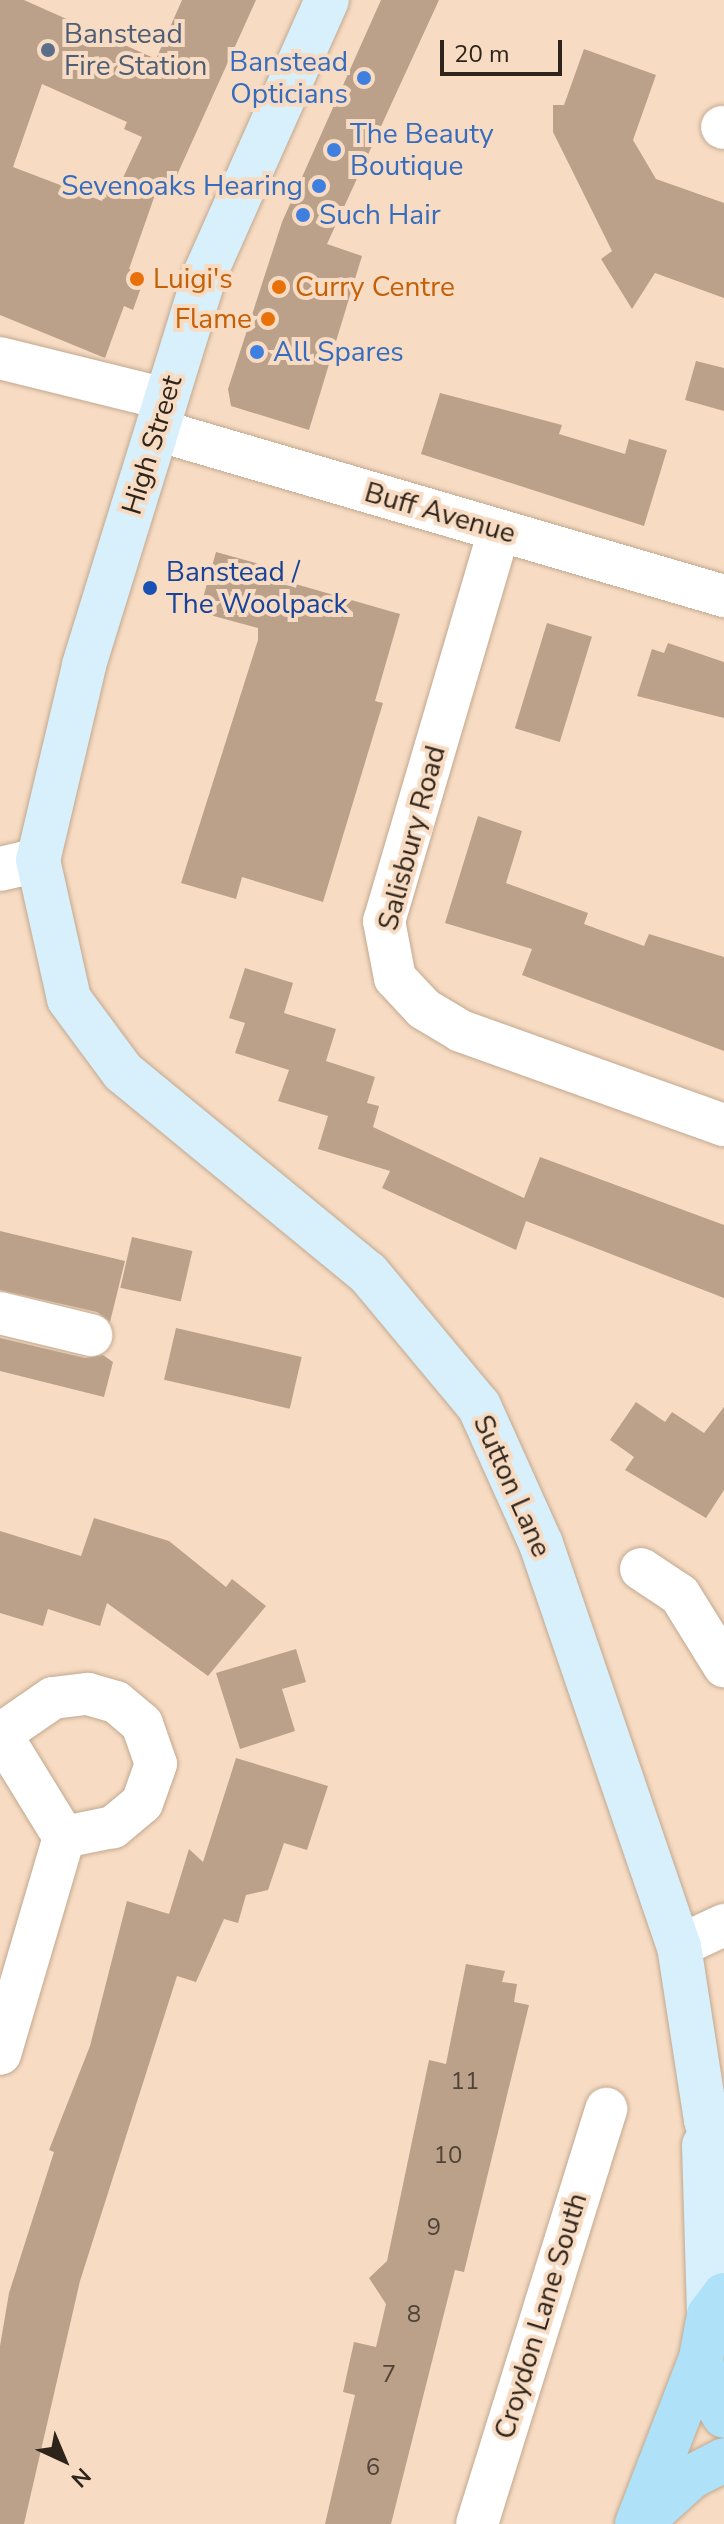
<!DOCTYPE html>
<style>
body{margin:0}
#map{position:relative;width:724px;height:2524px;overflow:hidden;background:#f7dcc3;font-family:"Nunito Sans",sans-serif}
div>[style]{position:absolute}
.building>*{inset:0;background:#bba18a;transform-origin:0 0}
.roads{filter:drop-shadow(0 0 2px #c2a890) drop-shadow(0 0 2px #c2a890)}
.minor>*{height:42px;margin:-21px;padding:0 21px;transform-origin:21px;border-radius:21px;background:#fff}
.tertiary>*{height:44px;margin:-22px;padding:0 22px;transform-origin:22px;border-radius:22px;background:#fff}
.secondary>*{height:44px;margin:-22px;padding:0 22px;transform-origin:22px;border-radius:22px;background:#d7f0fc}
.primary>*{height:44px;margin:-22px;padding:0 22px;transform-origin:22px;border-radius:22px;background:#afe1f8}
.dots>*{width:22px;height:22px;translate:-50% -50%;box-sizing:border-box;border:4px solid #f7dcc3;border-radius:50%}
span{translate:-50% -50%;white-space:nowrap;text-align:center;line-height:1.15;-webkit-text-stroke:8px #f7dcc3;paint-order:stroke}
.number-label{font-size:24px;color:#514337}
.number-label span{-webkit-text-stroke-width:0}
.service-label{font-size:28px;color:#4e5e75}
.left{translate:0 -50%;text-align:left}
.shop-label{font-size:28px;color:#366cbe}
.right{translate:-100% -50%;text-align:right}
.food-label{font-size:28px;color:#c56008}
.street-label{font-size:28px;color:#2e241b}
.transit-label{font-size:28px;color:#164399}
.north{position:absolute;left:24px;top:2420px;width:80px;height:80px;-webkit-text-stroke:6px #f7dcc3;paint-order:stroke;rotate:136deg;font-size:22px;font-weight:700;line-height:32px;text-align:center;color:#2e241b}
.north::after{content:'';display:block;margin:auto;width:28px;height:36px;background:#2e241b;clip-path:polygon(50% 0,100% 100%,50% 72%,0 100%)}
.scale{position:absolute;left:440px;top:40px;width:122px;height:36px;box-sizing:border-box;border:4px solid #2e241b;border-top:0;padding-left:10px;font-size:24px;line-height:28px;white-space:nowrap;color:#2e241b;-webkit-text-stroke:6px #f7dcc3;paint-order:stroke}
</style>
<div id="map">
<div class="building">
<i style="clip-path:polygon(evenodd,0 0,24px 0,156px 59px,182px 0,256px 0,168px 195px,157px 189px,129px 269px,145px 276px,133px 310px,124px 306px,105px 358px,0 315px,0 0,42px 84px,127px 122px,124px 129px,142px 137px,115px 195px,105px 192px,102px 201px,13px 167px,42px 84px)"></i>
<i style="clip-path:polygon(381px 0,439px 0,327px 244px,362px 256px,309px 430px,231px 406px,228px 389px,282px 222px)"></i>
<i style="clip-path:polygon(584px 49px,656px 75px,633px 140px,656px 179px,724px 203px,724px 298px,655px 273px,632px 309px,601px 259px,612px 251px,553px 132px,553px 105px,564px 105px)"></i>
<i style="clip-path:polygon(696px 361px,724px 368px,724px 411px,685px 400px)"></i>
<i style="clip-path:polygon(440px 393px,562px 425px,559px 434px,625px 454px,629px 439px,667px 450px,644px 526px,421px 454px)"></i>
<i style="clip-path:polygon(216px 552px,281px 570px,278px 579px,400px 614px,375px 701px,383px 703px,323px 902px,242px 877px,236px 899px,181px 883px,258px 640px,258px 628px,199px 612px)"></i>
<i style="left:547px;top:623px;width:47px;height:110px;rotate:17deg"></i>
<i style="clip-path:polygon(668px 643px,724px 662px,724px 718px,637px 696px,652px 649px,664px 653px)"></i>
<i style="clip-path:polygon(478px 816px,522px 831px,506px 883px,588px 913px,584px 924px,644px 946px,649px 934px,724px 957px,724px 1051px,522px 975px,532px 949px,445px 923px)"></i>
<i style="clip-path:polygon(245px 968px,293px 983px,284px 1013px,336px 1029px,326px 1061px,375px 1077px,367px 1103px,379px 1106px,373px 1127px,524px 1198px,540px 1157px,724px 1225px,724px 1298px,526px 1221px,516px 1250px,382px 1188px,390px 1171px,318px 1149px,328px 1116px,278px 1101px,289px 1070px,235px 1053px,245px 1023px,229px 1018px)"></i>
<i style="clip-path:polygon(0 1231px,125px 1261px,110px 1322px,97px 1312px,0 1290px)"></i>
<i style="left:132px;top:1237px;width:62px;height:52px;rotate:13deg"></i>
<i style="left:176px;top:1328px;width:129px;height:53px;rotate:13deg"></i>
<i style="clip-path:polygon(0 1338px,85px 1358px,103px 1355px,113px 1362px,104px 1397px,0 1371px)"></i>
<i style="clip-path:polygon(636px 1402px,665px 1422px,672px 1412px,704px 1433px,724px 1407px,724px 1490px,706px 1518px,625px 1470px,634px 1457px,610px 1440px)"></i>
<i style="clip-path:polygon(94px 1518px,169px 1541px,226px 1587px,232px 1579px,266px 1606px,208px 1676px,107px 1603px,100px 1626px,48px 1609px,43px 1626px,0 1613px,0 1531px,81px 1556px)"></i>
<i style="clip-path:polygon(296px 1649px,306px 1682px,282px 1689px,295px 1731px,240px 1749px,216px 1673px)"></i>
<i style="clip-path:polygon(236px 1758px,328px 1786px,307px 1850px,284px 1843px,268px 1890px,246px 1895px,238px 1923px,224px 1919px,196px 1982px,177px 1976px,80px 2281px,24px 2524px,0 2524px,0 2346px,9px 2293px,54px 2152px,49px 2150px,90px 2046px,127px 1901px,169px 1914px,189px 1849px,203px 1862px)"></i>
<i style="clip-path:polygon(466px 1964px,505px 1971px,502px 1982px,517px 1984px,514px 2002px,529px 2005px,464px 2272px,455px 2270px,391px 2524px,325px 2524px,355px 2395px,343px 2392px,354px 2342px,376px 2347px,386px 2304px,369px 2278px,387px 2261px,429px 2060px,446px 2064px)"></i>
</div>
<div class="roads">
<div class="minor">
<i style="left:722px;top:127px;width:2px;rotate:27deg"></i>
<i style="left:0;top:358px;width:171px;rotate:13.9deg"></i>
<i style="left:157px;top:430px;width:591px;rotate:16.32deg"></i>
<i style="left:499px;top:531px;width:407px;rotate:106.4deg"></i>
<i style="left:384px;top:921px;width:58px;rotate:79.1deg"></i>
<i style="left:395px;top:978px;width:42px;rotate:46.9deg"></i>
<i style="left:424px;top:1009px;width:43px;rotate:30.7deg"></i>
<i style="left:461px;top:1031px;width:279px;rotate:19.7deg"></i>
<i style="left:0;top:1313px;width:94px;rotate:13.6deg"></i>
<i style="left:641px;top:1569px;width:47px;rotate:33.7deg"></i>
<i style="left:680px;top:1595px;width:84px;rotate:58.2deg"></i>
<i style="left:0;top:1733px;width:122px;rotate:58.4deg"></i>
<i style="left:64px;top:1837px;width:226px;rotate:106.4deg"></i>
<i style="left:2px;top:1733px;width:62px;rotate:-34.5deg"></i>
<i style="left:53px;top:1698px;width:35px;rotate:-7deg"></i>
<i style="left:88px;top:1694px;width:29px;rotate:16deg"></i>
<i style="left:116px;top:1702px;width:34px;rotate:40deg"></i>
<i style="left:142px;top:1724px;width:42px;rotate:70.7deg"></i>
<i style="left:156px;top:1764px;width:41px;rotate:109.7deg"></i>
<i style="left:142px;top:1803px;width:38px;rotate:140deg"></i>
<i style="left:113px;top:1827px;width:50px;rotate:168.5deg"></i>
<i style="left:679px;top:1946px;width:50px;rotate:-25deg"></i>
<i style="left:477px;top:2524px;width:435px;rotate:-72.7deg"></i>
</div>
<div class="tertiary">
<i style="left:0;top:869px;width:39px;rotate:-13deg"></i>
</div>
<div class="secondary">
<i style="left:327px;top:0;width:300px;rotate:114deg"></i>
<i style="left:205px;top:274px;width:410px;rotate:107.2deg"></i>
<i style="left:84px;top:666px;width:199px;rotate:103.3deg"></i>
<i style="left:38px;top:860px;width:142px;rotate:77.4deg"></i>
<i style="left:69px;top:999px;width:91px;rotate:53.5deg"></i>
<i style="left:123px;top:1072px;width:317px;rotate:39.4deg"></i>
<i style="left:368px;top:1273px;width:173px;rotate:50.2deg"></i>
<i style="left:479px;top:1406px;width:151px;rotate:65.8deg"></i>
<i style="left:541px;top:1544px;width:425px;rotate:71.1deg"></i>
<i style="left:679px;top:1946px;width:176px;rotate:81.2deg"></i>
<i style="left:706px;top:2120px;width:66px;rotate:74.3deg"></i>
<i style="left:704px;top:2145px;width:170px;rotate:88.3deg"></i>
</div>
<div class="primary">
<i style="left:724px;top:2295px;width:25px;rotate:127deg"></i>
<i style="left:709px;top:2315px;width:44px;rotate:100.5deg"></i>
<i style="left:701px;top:2358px;width:26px;rotate:81deg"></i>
<i style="left:705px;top:2384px;width:37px;rotate:59deg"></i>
<i style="left:646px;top:2518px;width:61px;rotate:-42.3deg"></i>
<i style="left:691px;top:2477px;width:37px;rotate:-27deg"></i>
<i style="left:637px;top:2524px;width:178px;rotate:-68.9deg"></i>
</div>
</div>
<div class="dots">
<i style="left:48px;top:50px;background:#5c6f8a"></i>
<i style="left:364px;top:78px;background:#3f7fe0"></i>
<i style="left:334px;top:150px;background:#3f7fe0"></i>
<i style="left:319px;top:186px;background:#3f7fe0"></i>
<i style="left:303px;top:215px;background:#3f7fe0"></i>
<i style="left:137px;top:279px;background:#e8710a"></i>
<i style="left:279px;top:287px;background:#e8710a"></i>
<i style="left:268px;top:319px;background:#e8710a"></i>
<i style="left:257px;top:352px;background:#3f7fe0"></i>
<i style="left:150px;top:588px;background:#1a4fb4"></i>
</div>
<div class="number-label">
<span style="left:465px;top:2082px">11</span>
<span style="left:448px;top:2156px">10</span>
<span style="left:434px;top:2228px">9</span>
<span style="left:414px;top:2315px">8</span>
<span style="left:389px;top:2375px">7</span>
<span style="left:373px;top:2468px">6</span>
</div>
<div class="service-label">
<span class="left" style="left:64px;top:50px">Banstead<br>Fire Station</span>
</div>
<div class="shop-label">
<span class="right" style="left:348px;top:78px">Banstead<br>Opticians</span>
<span class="left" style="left:350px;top:150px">The Beauty<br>Boutique</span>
<span class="right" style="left:303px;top:186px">Sevenoaks Hearing</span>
<span class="left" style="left:319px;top:215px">Such Hair</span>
<span class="left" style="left:273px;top:352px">All Spares</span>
</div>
<div class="food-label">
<span class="left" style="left:153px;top:279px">Luigi's</span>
<span class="left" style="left:295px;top:287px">Curry Centre</span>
<span class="right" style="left:252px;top:319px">Flame</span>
</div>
<div class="street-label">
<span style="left:152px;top:445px;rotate:-73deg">High Street</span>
<span style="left:440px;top:513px;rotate:16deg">Buff Avenue</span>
<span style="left:412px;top:838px;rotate:-75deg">Salisbury Road</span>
<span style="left:512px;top:1486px;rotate:66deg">Sutton Lane</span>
<span style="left:541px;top:2316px;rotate:-73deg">Croydon Lane South</span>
</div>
<div class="transit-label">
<span class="left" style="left:166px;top:588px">Banstead /<br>The Woolpack</span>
</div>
<div class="north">N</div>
<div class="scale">20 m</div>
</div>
